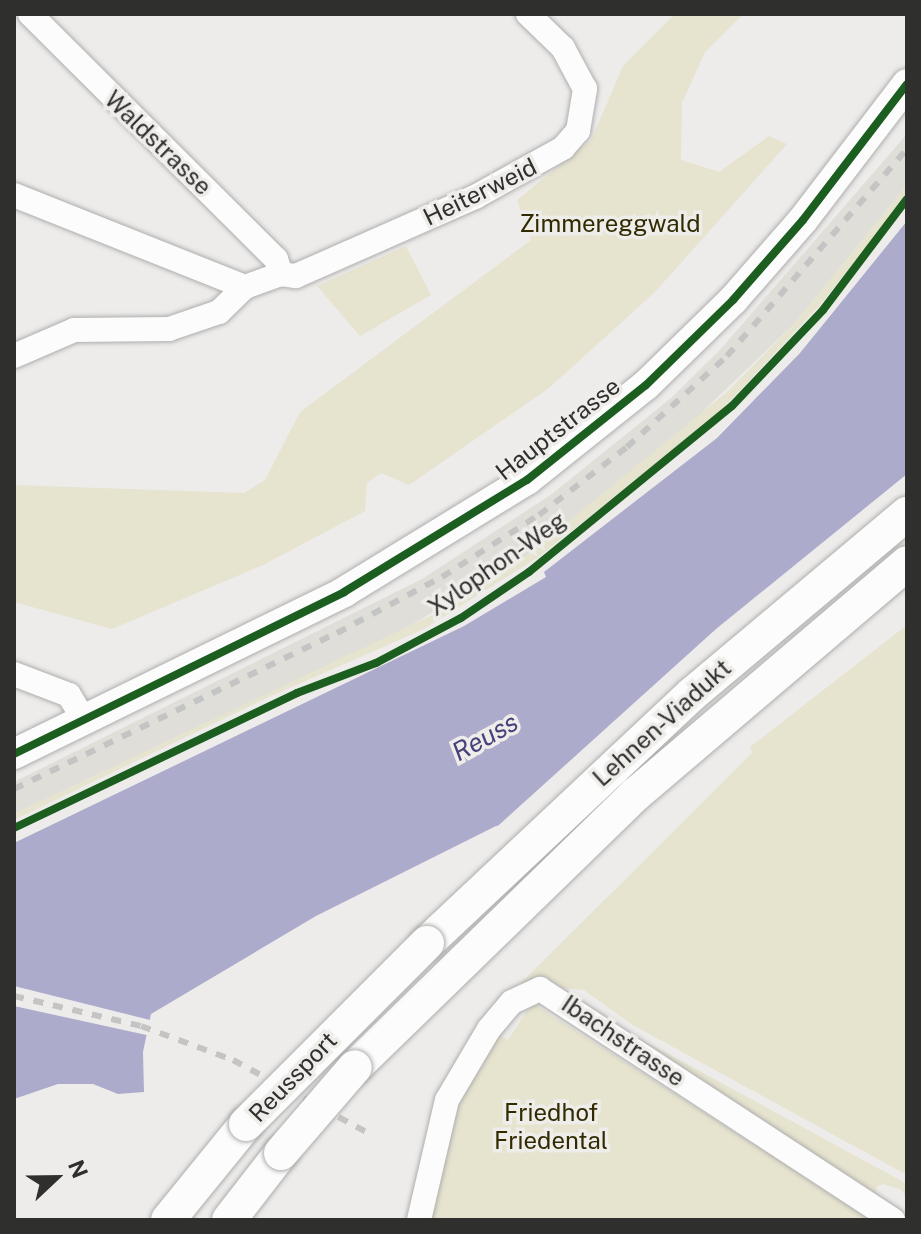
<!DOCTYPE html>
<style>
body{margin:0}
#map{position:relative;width:921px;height:1234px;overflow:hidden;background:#edeceb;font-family:"Public Sans",sans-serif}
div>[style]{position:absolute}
.built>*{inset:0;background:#dfded8}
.green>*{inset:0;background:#e6e3cf}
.water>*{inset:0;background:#adabcb}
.pier>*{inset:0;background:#edeceb}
.roads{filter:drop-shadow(0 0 2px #afaead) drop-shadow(0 0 2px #afaead)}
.minor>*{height:24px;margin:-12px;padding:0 12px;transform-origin:12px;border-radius:12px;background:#fcfcfc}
.major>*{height:30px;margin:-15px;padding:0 15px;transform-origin:15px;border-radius:15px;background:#fcfcfc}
.highway>*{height:34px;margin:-17px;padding:0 17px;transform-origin:17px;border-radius:17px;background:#fcfcfc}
.rail>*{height:6px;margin-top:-3px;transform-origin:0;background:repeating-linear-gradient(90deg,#c4c4c4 0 10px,transparent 0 20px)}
.bridges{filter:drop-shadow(0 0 2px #afaead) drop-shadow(0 0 2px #afaead)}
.highway-bridge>*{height:34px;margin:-17px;padding:0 17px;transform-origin:17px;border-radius:17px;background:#fcfcfc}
.cycleway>*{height:8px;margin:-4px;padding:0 4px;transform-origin:4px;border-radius:4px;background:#1b5e20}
span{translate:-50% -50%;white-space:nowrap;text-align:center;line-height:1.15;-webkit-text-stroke:7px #eeedea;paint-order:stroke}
.street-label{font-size:24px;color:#2f2f2e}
.park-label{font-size:24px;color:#322b01}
.water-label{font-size:26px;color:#48407c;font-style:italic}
.frame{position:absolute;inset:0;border:16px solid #2f2f2e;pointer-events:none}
.north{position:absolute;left:16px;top:1138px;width:80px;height:80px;-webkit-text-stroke:6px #eeedea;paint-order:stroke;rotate:68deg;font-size:22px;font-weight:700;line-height:32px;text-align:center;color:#2f2f2e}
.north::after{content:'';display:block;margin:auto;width:28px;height:36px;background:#2f2f2e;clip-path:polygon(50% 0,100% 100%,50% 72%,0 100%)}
</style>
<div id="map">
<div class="built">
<i style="clip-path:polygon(907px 134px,907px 185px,794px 324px,673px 440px,525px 557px,403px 630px,14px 814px,14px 782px,422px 579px,552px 494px,671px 398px,719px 351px)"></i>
</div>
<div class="green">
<i style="clip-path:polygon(675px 14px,743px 14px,705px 52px,682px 103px,681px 160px,719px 172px,769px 136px,787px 144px,655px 292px,549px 388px,409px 485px,381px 473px,367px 483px,365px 511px,263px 565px,112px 629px,14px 602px,14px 485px,244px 493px,265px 480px,300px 412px,531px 240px,517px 200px,591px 140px,623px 66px)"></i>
<i style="clip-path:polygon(907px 185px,907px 195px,821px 304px,712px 420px,537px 558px,424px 629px,269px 697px,14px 820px,14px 814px,451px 606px,525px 557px,728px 391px,794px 324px)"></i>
<i style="clip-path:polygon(406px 246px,431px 295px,360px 336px,317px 286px)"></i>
<i style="clip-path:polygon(907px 625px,907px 1175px,631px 1024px,584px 990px,520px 984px,752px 753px,750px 747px)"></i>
<i style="clip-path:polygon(532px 1003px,752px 1143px,808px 1171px,874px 1220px,413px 1220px,451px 1108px,500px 1035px,508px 1040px)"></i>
<i style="clip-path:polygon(639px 1038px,907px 1184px,907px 1201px,902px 1190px,883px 1184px,876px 1187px,877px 1197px)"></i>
</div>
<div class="water">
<i style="clip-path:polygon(907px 221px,907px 575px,581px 818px,496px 826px,316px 916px,151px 1014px,143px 1052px,144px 1092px,118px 1094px,93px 1084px,58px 1084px,14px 1099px,14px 843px,464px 626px,546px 577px,544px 572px,717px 438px,800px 353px)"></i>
</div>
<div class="pier">
<i style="clip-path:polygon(907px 474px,907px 580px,825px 654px,583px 822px,490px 833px,716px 629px)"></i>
<i style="clip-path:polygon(14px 986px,154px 1021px,151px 1036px,14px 1006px)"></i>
</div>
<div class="roads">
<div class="minor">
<i style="left:30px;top:14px;width:347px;rotate:44.9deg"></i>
<i style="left:276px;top:259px;width:16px;rotate:72deg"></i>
<i style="left:14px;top:195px;width:249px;rotate:21.7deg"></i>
<i style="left:14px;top:356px;width:65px;rotate:-23.4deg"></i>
<i style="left:74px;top:330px;width:95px;rotate:-0.6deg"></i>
<i style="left:169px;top:329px;width:53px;rotate:-18.8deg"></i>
<i style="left:219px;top:312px;width:36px;rotate:-44deg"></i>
<i style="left:245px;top:287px;width:38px;rotate:-20deg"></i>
<i style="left:281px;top:274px;width:15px;rotate:8deg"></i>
<i style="left:296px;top:276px;width:196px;rotate:-23.8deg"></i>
<i style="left:475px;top:197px;width:101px;rotate:-29.1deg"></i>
<i style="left:563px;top:148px;width:23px;rotate:-49deg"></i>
<i style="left:578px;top:131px;width:43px;rotate:-80.5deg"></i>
<i style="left:585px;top:89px;width:47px;rotate:-118.2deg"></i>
<i style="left:563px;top:48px;width:49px;rotate:-135.8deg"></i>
<i style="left:14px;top:674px;width:59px;rotate:20.9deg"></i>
<i style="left:69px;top:695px;width:29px;rotate:59deg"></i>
<i style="left:419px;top:1220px;width:123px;rotate:-76.9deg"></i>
<i style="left:447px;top:1100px;width:82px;rotate:-59.4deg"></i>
<i style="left:489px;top:1029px;width:35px;rotate:-50deg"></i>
<i style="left:512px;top:1002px;width:31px;rotate:-25deg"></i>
<i style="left:540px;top:989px;width:422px;rotate:33.2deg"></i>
</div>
<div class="major">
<i style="left:14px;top:754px;width:368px;rotate:-26.1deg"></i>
<i style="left:344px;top:592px;width:215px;rotate:-31.5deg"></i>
<i style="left:527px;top:480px;width:152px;rotate:-38.6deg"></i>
<i style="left:646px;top:385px;width:122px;rotate:-44.3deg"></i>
<i style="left:733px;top:300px;width:106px;rotate:-48.8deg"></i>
<i style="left:803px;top:220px;width:171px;rotate:-52.6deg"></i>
</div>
<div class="highway">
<i style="left:427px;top:943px;width:362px;rotate:-43.2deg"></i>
<i style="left:691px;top:695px;width:282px;rotate:-40deg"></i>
<i style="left:355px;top:1067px;width:392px;rotate:-44.2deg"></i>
<i style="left:636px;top:794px;width:356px;rotate:-40.4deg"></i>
<i style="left:168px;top:1220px;width:124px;rotate:-50.9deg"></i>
<i style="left:229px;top:1220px;width:85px;rotate:-52.2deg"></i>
</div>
</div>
<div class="rail">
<i style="left:14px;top:789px;width:359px;rotate:-25.8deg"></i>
<i style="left:337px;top:633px;width:119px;rotate:-28.1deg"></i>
<i style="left:442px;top:577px;width:115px;rotate:-32.6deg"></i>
<i style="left:539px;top:515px;width:111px;rotate:-37.7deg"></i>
<i style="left:627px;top:447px;width:135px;rotate:-42.3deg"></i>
<i style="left:727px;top:356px;width:274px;rotate:-49deg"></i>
<i style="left:14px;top:996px;width:130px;rotate:13.3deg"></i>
<i style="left:141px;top:1026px;width:98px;rotate:20.3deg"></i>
<i style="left:233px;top:1060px;width:156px;rotate:28.4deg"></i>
</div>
<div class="bridges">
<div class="highway-bridge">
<i style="left:246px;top:1124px;width:256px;rotate:-45deg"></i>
<i style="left:281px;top:1153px;width:113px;rotate:-49.3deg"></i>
</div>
</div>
<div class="cycleway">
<i style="left:14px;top:754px;width:368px;rotate:-26.1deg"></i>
<i style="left:344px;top:592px;width:215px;rotate:-31.5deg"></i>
<i style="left:527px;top:480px;width:152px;rotate:-38.6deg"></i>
<i style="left:646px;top:385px;width:122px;rotate:-44.3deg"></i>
<i style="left:733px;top:300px;width:106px;rotate:-48.8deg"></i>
<i style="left:803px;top:220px;width:171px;rotate:-52.6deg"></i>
<i style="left:14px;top:828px;width:314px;rotate:-25.5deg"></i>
<i style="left:297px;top:693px;width:85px;rotate:-20.8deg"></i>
<i style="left:376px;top:663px;width:96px;rotate:-27.9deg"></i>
<i style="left:461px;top:618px;width:82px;rotate:-34.1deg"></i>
<i style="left:529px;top:572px;width:262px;rotate:-39.3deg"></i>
<i style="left:732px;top:406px;width:132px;rotate:-46.5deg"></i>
<i style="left:823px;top:310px;width:139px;rotate:-52.9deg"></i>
</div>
<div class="street-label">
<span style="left:158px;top:143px;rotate:44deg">Waldstrasse</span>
<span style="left:480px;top:192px;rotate:-26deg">Heiterweid</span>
<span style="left:558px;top:429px;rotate:-38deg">Hauptstrasse</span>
<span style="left:497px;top:564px;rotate:-35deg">Xylophon-Weg</span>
<span style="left:662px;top:723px;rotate:-42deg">Lehnen-Viadukt</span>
<span style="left:623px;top:1041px;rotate:34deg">Ibachstrasse</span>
<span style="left:293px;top:1077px;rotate:-46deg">Reussport</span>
</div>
<div class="park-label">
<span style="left:610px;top:224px">Zimmereggwald</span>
<span style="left:551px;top:1127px">Friedhof<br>Friedental</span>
</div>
<div class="water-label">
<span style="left:485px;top:737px;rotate:-29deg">Reuss</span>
</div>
<div class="frame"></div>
<div class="north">N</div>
</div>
